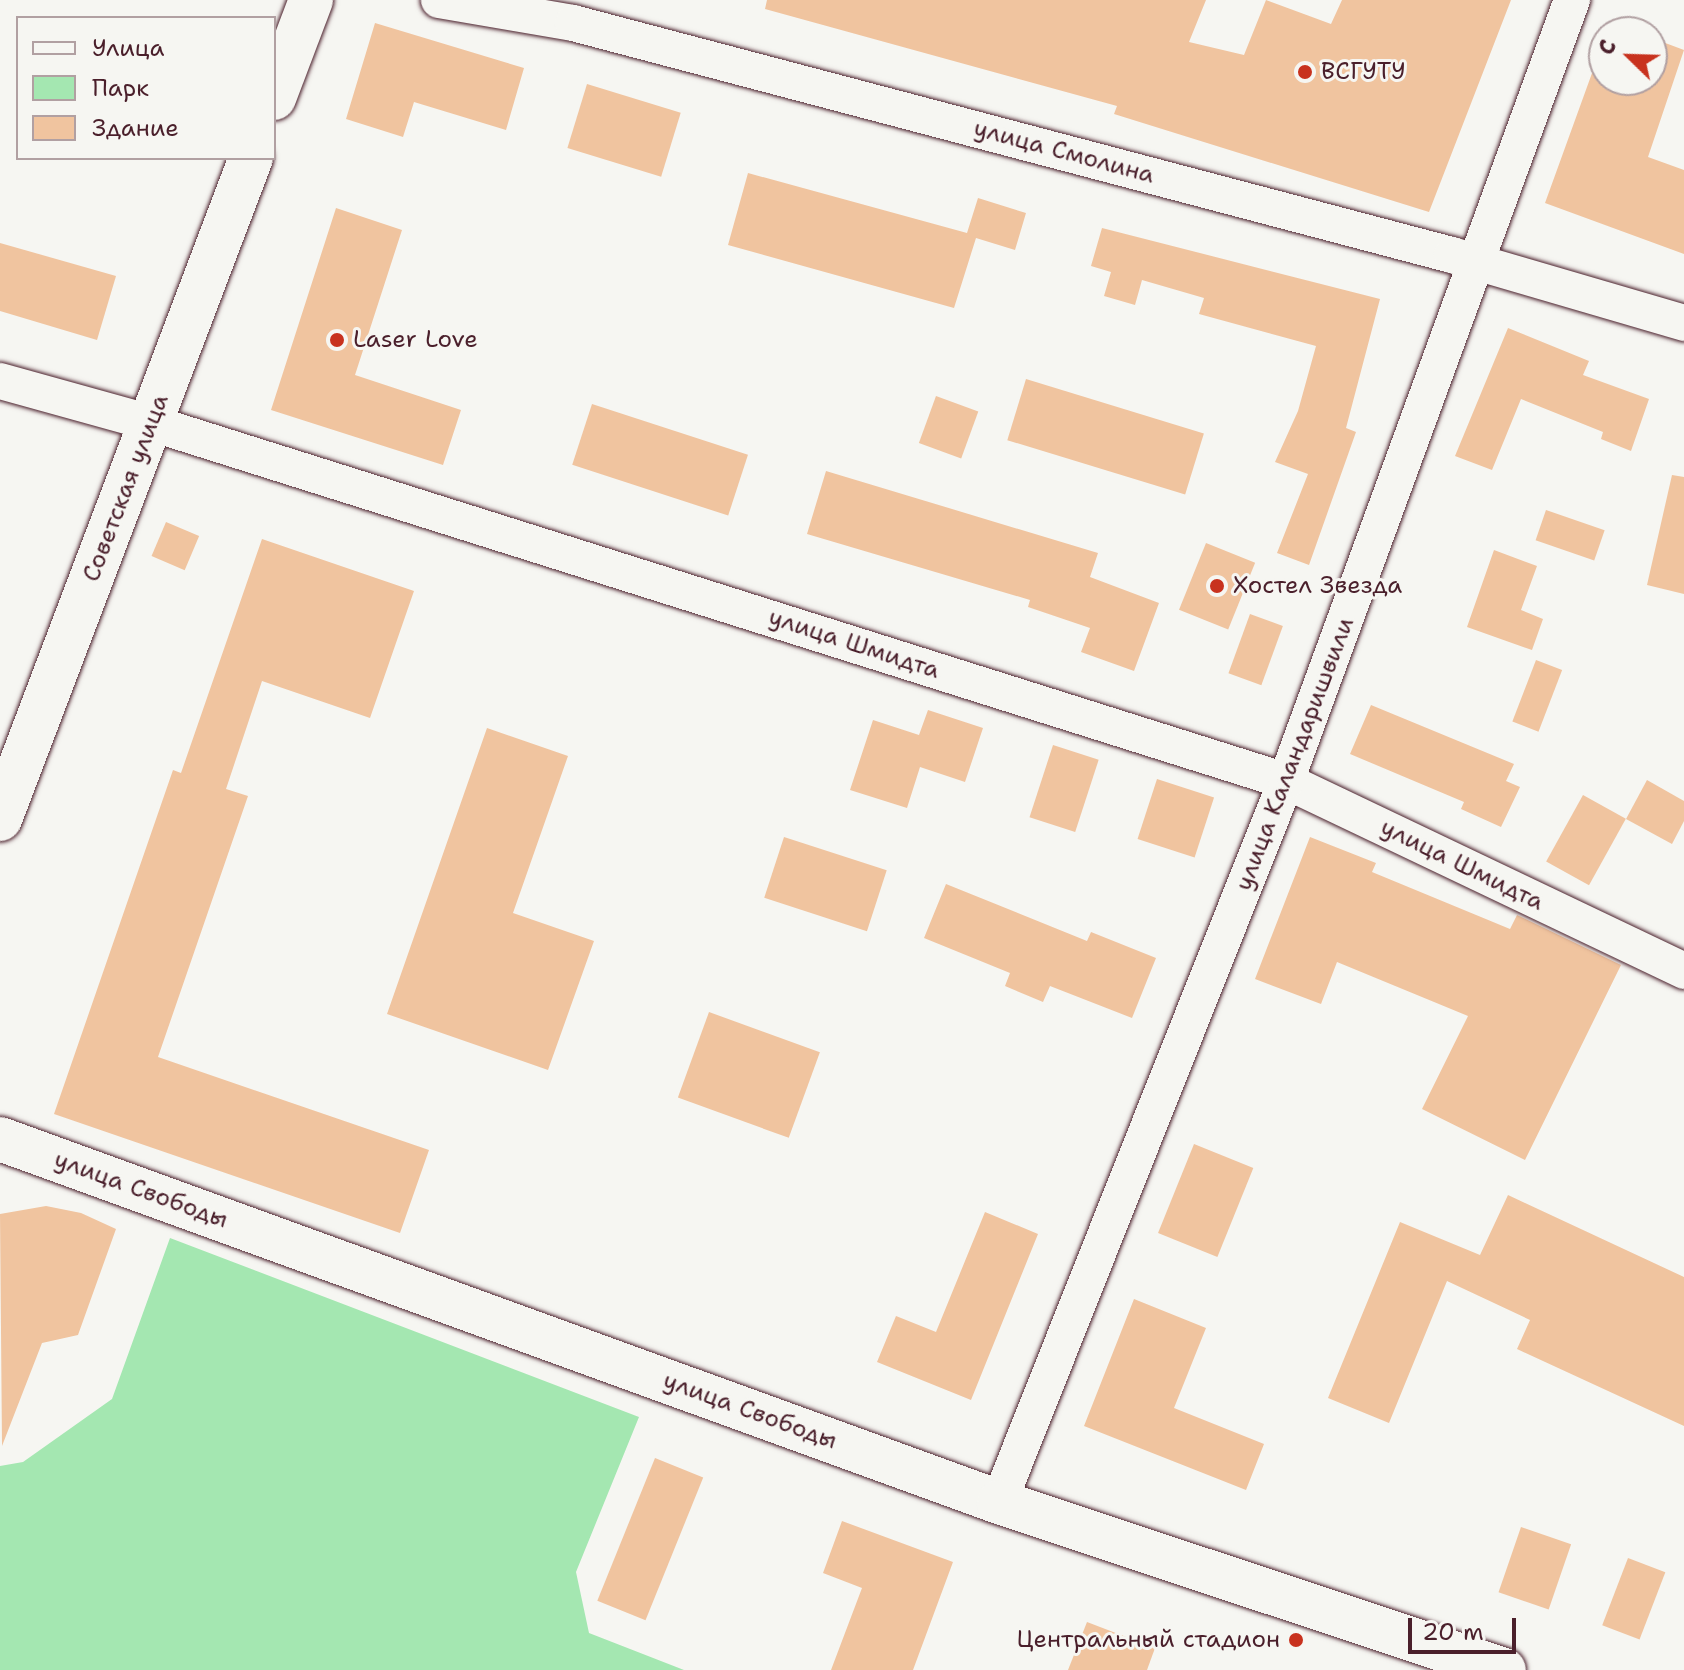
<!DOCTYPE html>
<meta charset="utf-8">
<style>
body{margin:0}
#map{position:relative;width:1684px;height:1670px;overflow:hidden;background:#f6f6f2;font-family:"Shantell Sans",sans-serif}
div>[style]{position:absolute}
.green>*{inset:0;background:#a4e7b1}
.building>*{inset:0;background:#f0c49f;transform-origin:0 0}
.roads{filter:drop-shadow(0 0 2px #4a1f2b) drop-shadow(0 0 2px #4a1f2b)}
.street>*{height:36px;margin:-18px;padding:0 18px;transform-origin:18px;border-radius:18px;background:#f6f6f2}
.secondary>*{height:44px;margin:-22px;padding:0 22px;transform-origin:22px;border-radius:22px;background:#f6f6f2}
.dots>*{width:22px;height:22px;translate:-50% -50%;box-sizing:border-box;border:4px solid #f6f6f2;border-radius:50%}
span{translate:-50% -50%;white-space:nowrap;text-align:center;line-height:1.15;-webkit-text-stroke:6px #f6f6f2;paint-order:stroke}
.poi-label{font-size:24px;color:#4a1f2b}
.left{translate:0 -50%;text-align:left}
.right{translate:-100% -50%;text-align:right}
.street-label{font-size:24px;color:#4a1f2b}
.legend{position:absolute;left:16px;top:16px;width:260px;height:144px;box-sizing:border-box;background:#f6f6f2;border:2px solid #b1a0a2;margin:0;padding:10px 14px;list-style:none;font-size:24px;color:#4a1f2b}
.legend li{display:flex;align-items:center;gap:16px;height:40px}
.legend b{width:40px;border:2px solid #b1a0a2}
.north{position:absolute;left:1588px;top:16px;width:80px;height:80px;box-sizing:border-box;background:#f6f6f2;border:2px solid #b1a0a2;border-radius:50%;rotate:293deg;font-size:22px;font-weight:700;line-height:32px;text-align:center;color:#4a1f2b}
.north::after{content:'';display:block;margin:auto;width:28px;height:36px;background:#c8321e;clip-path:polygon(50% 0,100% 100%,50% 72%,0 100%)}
.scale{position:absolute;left:1408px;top:1618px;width:108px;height:36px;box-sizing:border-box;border:4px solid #4a1f2b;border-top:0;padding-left:10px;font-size:24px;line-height:28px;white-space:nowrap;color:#4a1f2b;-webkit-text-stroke:6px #f6f6f2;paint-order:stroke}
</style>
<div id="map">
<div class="green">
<i style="clip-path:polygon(170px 1238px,639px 1417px,576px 1572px,589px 1633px,684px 1670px,0 1670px,0 1466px,23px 1462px,112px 1399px)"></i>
</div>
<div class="building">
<i style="clip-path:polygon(767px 0,1206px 0,1189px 42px,1244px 55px,1266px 0,1331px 24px,1342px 0,1511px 0,1429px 212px,1114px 114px,1117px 106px,765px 9px)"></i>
<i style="clip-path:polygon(375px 23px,524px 68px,506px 130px,414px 102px,403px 137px,346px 119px)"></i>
<i style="clip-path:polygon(1610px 23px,1635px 32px,1607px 32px)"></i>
<i style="clip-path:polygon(1652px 38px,1684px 50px,1648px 157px,1684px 170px,1684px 254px,1545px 203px,1604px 40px,1604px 80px,1652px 80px)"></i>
<i style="left:587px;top:84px;width:98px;height:67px;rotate:17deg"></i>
<i style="clip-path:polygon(748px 173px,967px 233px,978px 198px,1026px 213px,1015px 250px,976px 238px,954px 308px,728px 245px)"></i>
<i style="clip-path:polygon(336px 208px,402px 230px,355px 375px,461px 410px,443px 465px,271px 410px)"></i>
<i style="clip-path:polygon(1102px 228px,1380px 299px,1346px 428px,1356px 432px,1309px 565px,1277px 553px,1308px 474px,1275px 462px,1298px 411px,1316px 346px,1199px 314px,1204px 298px,1142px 280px,1135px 305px,1104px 296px,1111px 272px,1091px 266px)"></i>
<i style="clip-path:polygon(0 243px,116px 276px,97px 340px,0 311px)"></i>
<i style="clip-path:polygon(1508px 328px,1589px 361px,1583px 375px,1649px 399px,1631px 451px,1601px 439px,1603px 432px,1521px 399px,1492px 470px,1455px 456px)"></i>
<i style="left:1026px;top:379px;width:186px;height:64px;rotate:17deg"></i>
<i style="left:936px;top:396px;width:45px;height:50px;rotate:20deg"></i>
<i style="left:592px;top:404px;width:164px;height:64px;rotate:18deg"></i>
<i style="clip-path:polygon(826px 471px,1098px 553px,1090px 577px,1159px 603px,1134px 671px,1081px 652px,1090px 628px,1028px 607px,1030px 600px,807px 534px)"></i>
<i style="clip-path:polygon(1672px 475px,1684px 477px,1684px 594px,1647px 585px)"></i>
<i style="left:1546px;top:510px;width:62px;height:32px;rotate:19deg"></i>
<i style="left:166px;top:522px;width:36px;height:37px;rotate:23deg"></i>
<i style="clip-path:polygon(262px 539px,414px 591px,370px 718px,262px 681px,226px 789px,248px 796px,158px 1057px,429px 1150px,400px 1233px,54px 1114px,173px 770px,181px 773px)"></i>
<i style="left:1206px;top:543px;width:53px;height:72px;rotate:22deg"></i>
<i style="clip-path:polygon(1494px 550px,1537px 566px,1521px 610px,1543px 619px,1532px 650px,1467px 627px)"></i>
<i style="left:1250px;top:614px;width:35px;height:63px;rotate:20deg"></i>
<i style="left:1536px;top:660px;width:28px;height:66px;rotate:21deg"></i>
<i style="clip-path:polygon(1371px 705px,1514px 764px,1506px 781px,1520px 787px,1501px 827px,1461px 809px,1464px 802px,1350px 754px)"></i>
<i style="clip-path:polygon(928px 710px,983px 728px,965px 782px,920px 767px,907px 808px,850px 790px,873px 720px,919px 735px)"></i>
<i style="clip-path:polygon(487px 728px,568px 756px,513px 913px,594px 941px,548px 1070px,387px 1014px)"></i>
<i style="left:1053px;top:745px;width:48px;height:76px;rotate:18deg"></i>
<i style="left:1157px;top:779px;width:60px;height:63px;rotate:18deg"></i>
<i style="clip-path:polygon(1647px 780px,1684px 801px,1684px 821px,1672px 844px,1626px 819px)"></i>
<i style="left:1583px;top:795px;width:49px;height:76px;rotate:29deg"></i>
<i style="left:784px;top:837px;width:108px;height:64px;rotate:18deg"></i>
<i style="clip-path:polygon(1310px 837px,1376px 863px,1372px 872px,1510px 929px,1517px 915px,1621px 965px,1525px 1160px,1422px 1109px,1468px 1016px,1337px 962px,1321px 1004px,1255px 979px)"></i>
<i style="clip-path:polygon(946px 884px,1087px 941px,1091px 932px,1156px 958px,1132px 1018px,1050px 986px,1043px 1002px,1005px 986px,1010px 973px,924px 938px)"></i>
<i style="left:709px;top:1012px;width:118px;height:91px;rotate:20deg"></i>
<i style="left:1194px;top:1144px;width:64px;height:96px;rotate:22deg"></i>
<i style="clip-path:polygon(1508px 1195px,1684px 1277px,1684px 1426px,1517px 1349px,1530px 1320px,1447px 1281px,1389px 1423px,1328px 1398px,1400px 1222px,1480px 1255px)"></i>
<i style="clip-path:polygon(46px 1206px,81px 1213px,116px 1229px,78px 1335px,42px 1343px,2px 1446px,0 1214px)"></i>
<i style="clip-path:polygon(985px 1212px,1038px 1234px,971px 1400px,877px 1362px,896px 1316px,936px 1332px)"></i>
<i style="clip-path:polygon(1134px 1299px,1206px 1328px,1174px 1408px,1264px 1444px,1246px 1490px,1084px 1426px)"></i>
<i style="left:655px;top:1458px;width:52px;height:154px;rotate:22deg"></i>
<i style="clip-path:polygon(842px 1521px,953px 1562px,913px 1670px,831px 1670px,862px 1588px,823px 1573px)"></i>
<i style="left:1521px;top:1527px;width:53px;height:69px;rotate:19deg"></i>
<i style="left:1628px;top:1558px;width:40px;height:72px;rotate:21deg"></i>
<i style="clip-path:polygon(1087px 1622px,1155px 1648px,1147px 1670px,1068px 1670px)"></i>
</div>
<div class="roads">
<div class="street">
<i style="left:439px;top:0;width:136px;rotate:9.7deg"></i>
<i style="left:573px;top:23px;width:909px;rotate:14.79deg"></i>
<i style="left:1452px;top:255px;width:242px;rotate:16.3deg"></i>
<i style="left:0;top:381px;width:157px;rotate:15.5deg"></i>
<i style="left:151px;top:423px;width:1190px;rotate:17.51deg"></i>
<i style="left:1286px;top:781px;width:441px;rotate:25.5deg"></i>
<i style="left:999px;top:1502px;width:776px;rotate:-68.29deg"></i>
<i style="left:1286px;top:781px;width:832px;rotate:-69.89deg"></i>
</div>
<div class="secondary">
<i style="left:274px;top:98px;width:105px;rotate:-69.3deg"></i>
<i style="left:0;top:819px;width:707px;rotate:-69.21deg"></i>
<i style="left:0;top:1139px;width:1063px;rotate:19.97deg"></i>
<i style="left:999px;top:1502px;width:532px;rotate:18.4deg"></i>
</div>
</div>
<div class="dots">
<i style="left:1305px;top:72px;background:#c8321e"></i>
<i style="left:337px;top:340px;background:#c8321e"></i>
<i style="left:1217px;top:586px;background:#c8321e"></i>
<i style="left:1296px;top:1640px;background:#c8321e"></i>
</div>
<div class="poi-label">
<span class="left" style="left:1321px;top:72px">ВСГУТУ</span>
<span class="left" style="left:353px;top:340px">Laser Love</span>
<span class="left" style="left:1233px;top:586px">Хостел Звезда</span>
<span class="right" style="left:1280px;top:1640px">Центральный стадион</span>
</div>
<div class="street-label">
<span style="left:1064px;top:152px;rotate:15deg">улица Смолина</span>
<span style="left:126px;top:488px;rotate:-69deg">Советская улица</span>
<span style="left:854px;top:644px;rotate:18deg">улица Шмидта</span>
<span style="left:1295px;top:754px;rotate:-69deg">улица Каландаришвили</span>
<span style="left:1462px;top:865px;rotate:26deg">улица Шмидта</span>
<span style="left:141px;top:1190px;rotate:20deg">улица Свободы</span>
<span style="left:750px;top:1411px;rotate:20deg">улица Свободы</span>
</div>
<ul class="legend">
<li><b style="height:10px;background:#f6f6f2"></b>Улица</li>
<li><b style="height:22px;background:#a4e7b1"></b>Парк</li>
<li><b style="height:22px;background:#f0c49f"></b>Здание</li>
</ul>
<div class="north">С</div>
<div class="scale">20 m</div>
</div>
